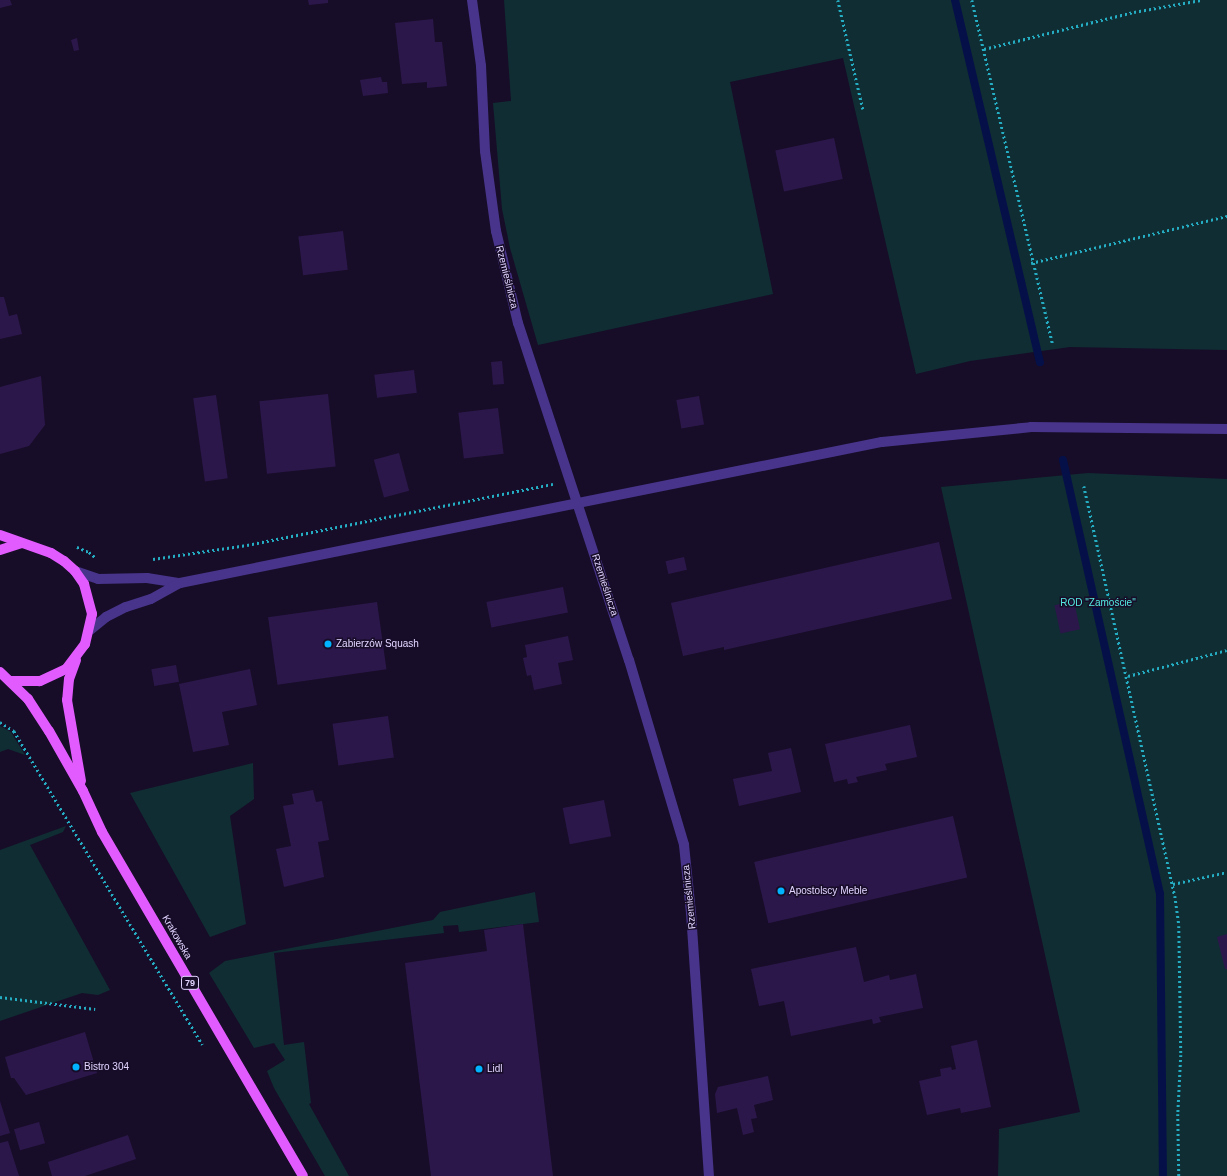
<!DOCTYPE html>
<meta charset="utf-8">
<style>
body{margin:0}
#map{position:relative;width:1227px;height:1176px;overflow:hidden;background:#170d28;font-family:Arial,sans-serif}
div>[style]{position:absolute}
.green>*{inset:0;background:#102d33}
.stream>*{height:8px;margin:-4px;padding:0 4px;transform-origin:4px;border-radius:4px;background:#051049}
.building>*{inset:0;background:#2c174b;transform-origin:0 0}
.path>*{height:2.5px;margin-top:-1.25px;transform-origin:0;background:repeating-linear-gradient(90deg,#24adc3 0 2px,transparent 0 5px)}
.minor>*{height:10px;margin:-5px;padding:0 5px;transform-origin:5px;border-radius:5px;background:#49348b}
.tertiary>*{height:10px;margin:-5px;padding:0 5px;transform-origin:5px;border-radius:5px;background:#49348b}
.primary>*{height:10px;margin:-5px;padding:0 5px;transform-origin:5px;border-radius:5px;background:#e25bff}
.dots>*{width:11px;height:11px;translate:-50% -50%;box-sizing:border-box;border:2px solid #170d28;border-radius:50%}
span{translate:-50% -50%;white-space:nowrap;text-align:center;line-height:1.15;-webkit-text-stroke:3px #170d28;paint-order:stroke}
.shield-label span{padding:1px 3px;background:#170d28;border:1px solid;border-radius:3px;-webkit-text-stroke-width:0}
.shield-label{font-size:9px;color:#e2d4ff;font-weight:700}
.street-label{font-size:10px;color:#e2d4ff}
.park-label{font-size:10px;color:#55ebe3}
.poi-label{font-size:10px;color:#e2d4ff}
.left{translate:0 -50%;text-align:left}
</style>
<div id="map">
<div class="green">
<i style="clip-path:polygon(504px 0,1227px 0,1227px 350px,1070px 347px,970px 361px,916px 374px,843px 58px,730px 82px,773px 294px,538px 345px,510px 248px,502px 209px,493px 103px,511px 101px)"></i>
<i style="clip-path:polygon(1088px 473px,1227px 479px,1227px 1176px,998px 1176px,999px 1129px,1080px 1112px,941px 487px)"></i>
<i style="clip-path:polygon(0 726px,11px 732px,25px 755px,8px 749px,0 752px)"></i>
<i style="clip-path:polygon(253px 763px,254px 799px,230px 816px,246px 924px,210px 937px,130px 793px)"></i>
<i style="clip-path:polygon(66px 826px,63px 832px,30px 845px,110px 990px,98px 995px,82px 993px,0 1021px,0 850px)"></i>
<i style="clip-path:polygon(535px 892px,539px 922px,459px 932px,458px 925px,443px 926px,444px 933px,274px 953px,284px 1045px,304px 1042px,311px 1103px,309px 1104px,349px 1176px,325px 1176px,274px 1088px,267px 1071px,285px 1060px,274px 1043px,254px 1048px,209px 973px,225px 961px,433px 920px,440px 912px)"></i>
</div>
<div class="stream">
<i style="left:955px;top:0;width:372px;rotate:76.8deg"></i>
<i style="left:1063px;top:460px;width:445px;rotate:77.4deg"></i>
<i style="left:1160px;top:894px;width:282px;rotate:89.4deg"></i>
</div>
<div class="building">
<i style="clip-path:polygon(0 0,10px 0,12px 5px,0 8px)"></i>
<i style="clip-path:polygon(308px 0,328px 0,328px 3px,309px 5px)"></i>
<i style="clip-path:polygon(433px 19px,435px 42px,442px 42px,447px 86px,427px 88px,427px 82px,402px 84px,395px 23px)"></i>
<i style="clip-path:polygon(77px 38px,79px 50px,74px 51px,71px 40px)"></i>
<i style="clip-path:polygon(381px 77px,382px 82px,387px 82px,388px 93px,363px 96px,360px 80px)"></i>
<i style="left:834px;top:138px;width:42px;height:60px;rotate:78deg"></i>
<i style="left:343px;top:231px;width:39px;height:45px;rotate:83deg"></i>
<i style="clip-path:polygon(0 297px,4px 297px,9px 316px,17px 314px,22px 334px,0 339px)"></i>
<i style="left:502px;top:361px;width:23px;height:11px;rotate:85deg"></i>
<i style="left:414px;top:370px;width:23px;height:40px;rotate:83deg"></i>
<i style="clip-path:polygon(41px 376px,45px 425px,29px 446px,0 454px,0 387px)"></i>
<i style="left:328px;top:394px;width:73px;height:69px;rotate:84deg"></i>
<i style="left:216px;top:395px;width:84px;height:23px;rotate:82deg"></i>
<i style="left:699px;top:396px;width:29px;height:23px;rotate:80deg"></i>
<i style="left:498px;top:408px;width:46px;height:40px;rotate:83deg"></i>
<i style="left:399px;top:453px;width:39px;height:26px;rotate:75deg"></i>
<i style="clip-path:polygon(939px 542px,952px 599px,724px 650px,724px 647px,683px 656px,671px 603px)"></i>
<i style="left:684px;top:557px;width:13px;height:19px;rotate:77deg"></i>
<i style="left:563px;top:587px;width:26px;height:78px;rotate:79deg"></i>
<i style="left:1074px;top:601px;width:29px;height:20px;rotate:78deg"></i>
<i style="left:377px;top:602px;width:68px;height:110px;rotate:82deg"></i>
<i style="clip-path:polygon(568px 636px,573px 660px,558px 663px,562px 684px,534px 690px,531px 675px,527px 676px,523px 658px,527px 657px,525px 645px)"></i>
<i style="left:176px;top:665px;width:17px;height:25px;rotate:80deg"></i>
<i style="clip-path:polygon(250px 669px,257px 705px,222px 712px,229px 745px,193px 752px,179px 684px)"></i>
<i style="left:388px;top:716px;width:42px;height:56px;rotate:82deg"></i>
<i style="clip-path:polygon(910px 725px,917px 757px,885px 764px,887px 770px,856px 777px,858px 782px,848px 784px,847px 779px,834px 782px,825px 744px)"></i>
<i style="clip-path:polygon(791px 748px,801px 792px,739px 806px,733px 779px,772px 771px,768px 753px)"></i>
<i style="clip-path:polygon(313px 790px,316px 802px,322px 801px,329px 840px,318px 842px,324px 877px,284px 887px,276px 849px,291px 846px,283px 806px,294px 804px,292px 794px)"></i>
<i style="left:604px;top:800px;width:37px;height:42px;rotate:79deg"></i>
<i style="left:953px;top:816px;width:63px;height:204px;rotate:77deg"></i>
<i style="clip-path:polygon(523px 924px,553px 1176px,431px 1176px,405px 963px,487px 951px,484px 930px)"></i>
<i style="clip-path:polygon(1227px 934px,1227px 969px,1225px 969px,1217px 937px)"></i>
<i style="clip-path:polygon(856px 947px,864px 982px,889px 975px,890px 980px,916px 974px,923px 1008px,879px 1017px,881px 1022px,873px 1024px,872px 1019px,791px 1036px,784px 1001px,759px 1006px,751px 969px)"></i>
<i style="clip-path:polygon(85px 1032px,97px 1073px,26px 1095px,14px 1078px,11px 1078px,5px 1057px)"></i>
<i style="clip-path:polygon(977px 1040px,991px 1107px,961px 1113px,960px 1108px,927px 1115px,919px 1081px,941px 1076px,940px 1069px,951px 1067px,952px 1070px,956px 1069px,951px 1046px)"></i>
<i style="clip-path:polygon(768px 1076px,773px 1100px,754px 1105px,757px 1118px,751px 1119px,754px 1132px,743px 1135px,737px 1108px,717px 1113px,715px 1094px,718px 1087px)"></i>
<i style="clip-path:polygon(0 1101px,10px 1133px,0 1136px)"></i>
<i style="left:39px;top:1122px;width:22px;height:26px;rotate:74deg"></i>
<i style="clip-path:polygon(128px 1135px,136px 1159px,85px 1176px,52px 1176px,48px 1162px)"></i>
<i style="clip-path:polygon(8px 1141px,19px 1176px,0 1176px,0 1143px)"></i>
</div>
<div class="path">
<i style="left:838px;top:0;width:112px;rotate:77.1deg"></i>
<i style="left:972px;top:0;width:354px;rotate:76.8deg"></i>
<i style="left:984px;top:49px;width:154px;rotate:-13.9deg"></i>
<i style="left:1134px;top:12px;width:68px;rotate:-10.2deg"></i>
<i style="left:1031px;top:263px;width:202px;rotate:-13.5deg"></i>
<i style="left:1084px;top:486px;width:420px;rotate:77.5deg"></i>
<i style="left:1175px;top:896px;width:30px;rotate:82deg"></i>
<i style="left:1179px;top:926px;width:129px;rotate:89.1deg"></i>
<i style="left:1181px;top:1055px;width:59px;rotate:92.9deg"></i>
<i style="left:1178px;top:1114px;width:62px;rotate:89.1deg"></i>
<i style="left:77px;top:547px;width:13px;rotate:23deg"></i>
<i style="left:89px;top:552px;width:8px;rotate:40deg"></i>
<i style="left:153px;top:559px;width:95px;rotate:-8.5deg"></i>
<i style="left:247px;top:545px;width:312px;rotate:-11.3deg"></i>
<i style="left:1128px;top:676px;width:102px;rotate:-14.7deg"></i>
<i style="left:0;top:722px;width:17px;rotate:33deg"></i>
<i style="left:14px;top:731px;width:366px;rotate:59deg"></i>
<i style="left:1173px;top:884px;width:55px;rotate:-12.5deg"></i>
<i style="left:0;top:997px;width:96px;rotate:7.2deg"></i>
</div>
<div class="minor">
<i style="left:472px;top:0;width:67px;rotate:82.2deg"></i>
<i style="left:481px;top:66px;width:85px;rotate:87.3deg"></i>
<i style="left:485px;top:151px;width:81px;rotate:82.2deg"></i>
<i style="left:496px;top:231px;width:95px;rotate:76.6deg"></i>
<i style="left:518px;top:323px;width:355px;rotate:71.8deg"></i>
<i style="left:629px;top:660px;width:193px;rotate:73.4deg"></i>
<i style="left:684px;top:845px;width:68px;rotate:84.1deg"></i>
<i style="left:691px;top:913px;width:264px;rotate:86.1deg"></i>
</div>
<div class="tertiary">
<i style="left:75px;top:571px;width:24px;rotate:19deg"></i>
<i style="left:98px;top:579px;width:49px;rotate:-1.2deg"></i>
<i style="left:147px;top:578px;width:33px;rotate:9deg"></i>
<i style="left:90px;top:630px;width:21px;rotate:-39deg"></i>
<i style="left:106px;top:617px;width:22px;rotate:-27deg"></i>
<i style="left:126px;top:607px;width:26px;rotate:-18deg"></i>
<i style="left:151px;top:599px;width:33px;rotate:-29deg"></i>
<i style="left:180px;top:583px;width:716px;rotate:-11.36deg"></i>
<i style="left:882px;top:442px;width:150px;rotate:-5.7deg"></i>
<i style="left:1031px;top:427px;width:196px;rotate:0.6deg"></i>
</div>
<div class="primary">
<i style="left:0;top:535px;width:54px;rotate:19.4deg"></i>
<i style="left:51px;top:553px;width:15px;rotate:32deg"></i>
<i style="left:64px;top:561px;width:15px;rotate:42deg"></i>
<i style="left:75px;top:571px;width:16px;rotate:55deg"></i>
<i style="left:84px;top:584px;width:31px;rotate:75deg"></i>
<i style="left:92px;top:614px;width:31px;rotate:103deg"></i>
<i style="left:85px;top:644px;width:31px;rotate:127deg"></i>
<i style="left:66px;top:669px;width:29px;rotate:155deg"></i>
<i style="left:40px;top:681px;width:30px;rotate:180deg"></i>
<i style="left:0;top:550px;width:22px;rotate:-18deg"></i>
<i style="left:76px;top:660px;width:20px;rotate:110deg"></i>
<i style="left:69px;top:679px;width:21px;rotate:95deg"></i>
<i style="left:67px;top:700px;width:82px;rotate:80.2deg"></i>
<i style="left:0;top:672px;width:39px;rotate:44deg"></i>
<i style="left:28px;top:699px;width:38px;rotate:57deg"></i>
<i style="left:49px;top:731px;width:69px;rotate:60.5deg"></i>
<i style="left:83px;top:791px;width:45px;rotate:65.1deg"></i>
<i style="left:102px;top:832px;width:398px;rotate:59.7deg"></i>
</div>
<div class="dots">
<i style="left:328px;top:644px;background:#00b3ff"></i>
<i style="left:781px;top:891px;background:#00b3ff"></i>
<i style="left:76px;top:1067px;background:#00b3ff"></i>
<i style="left:479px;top:1069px;background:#00b3ff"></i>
</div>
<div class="shield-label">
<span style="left:190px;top:983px">79</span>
</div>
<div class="street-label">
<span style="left:507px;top:277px;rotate:76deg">Rzemieślnicza</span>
<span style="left:605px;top:585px;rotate:72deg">Rzemieślnicza</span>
<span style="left:689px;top:897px;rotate:-96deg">Rzemieślnicza</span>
<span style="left:177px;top:937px;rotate:60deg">Krakowska</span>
</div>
<div class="park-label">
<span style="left:1098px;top:603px">ROD "Zamoście"</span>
</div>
<div class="poi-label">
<span class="left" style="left:336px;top:644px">Zabierzów Squash</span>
<span class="left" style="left:789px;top:891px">Apostolscy Meble</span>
<span class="left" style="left:84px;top:1067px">Bistro 304</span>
<span class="left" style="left:487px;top:1069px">Lidl</span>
</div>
</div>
